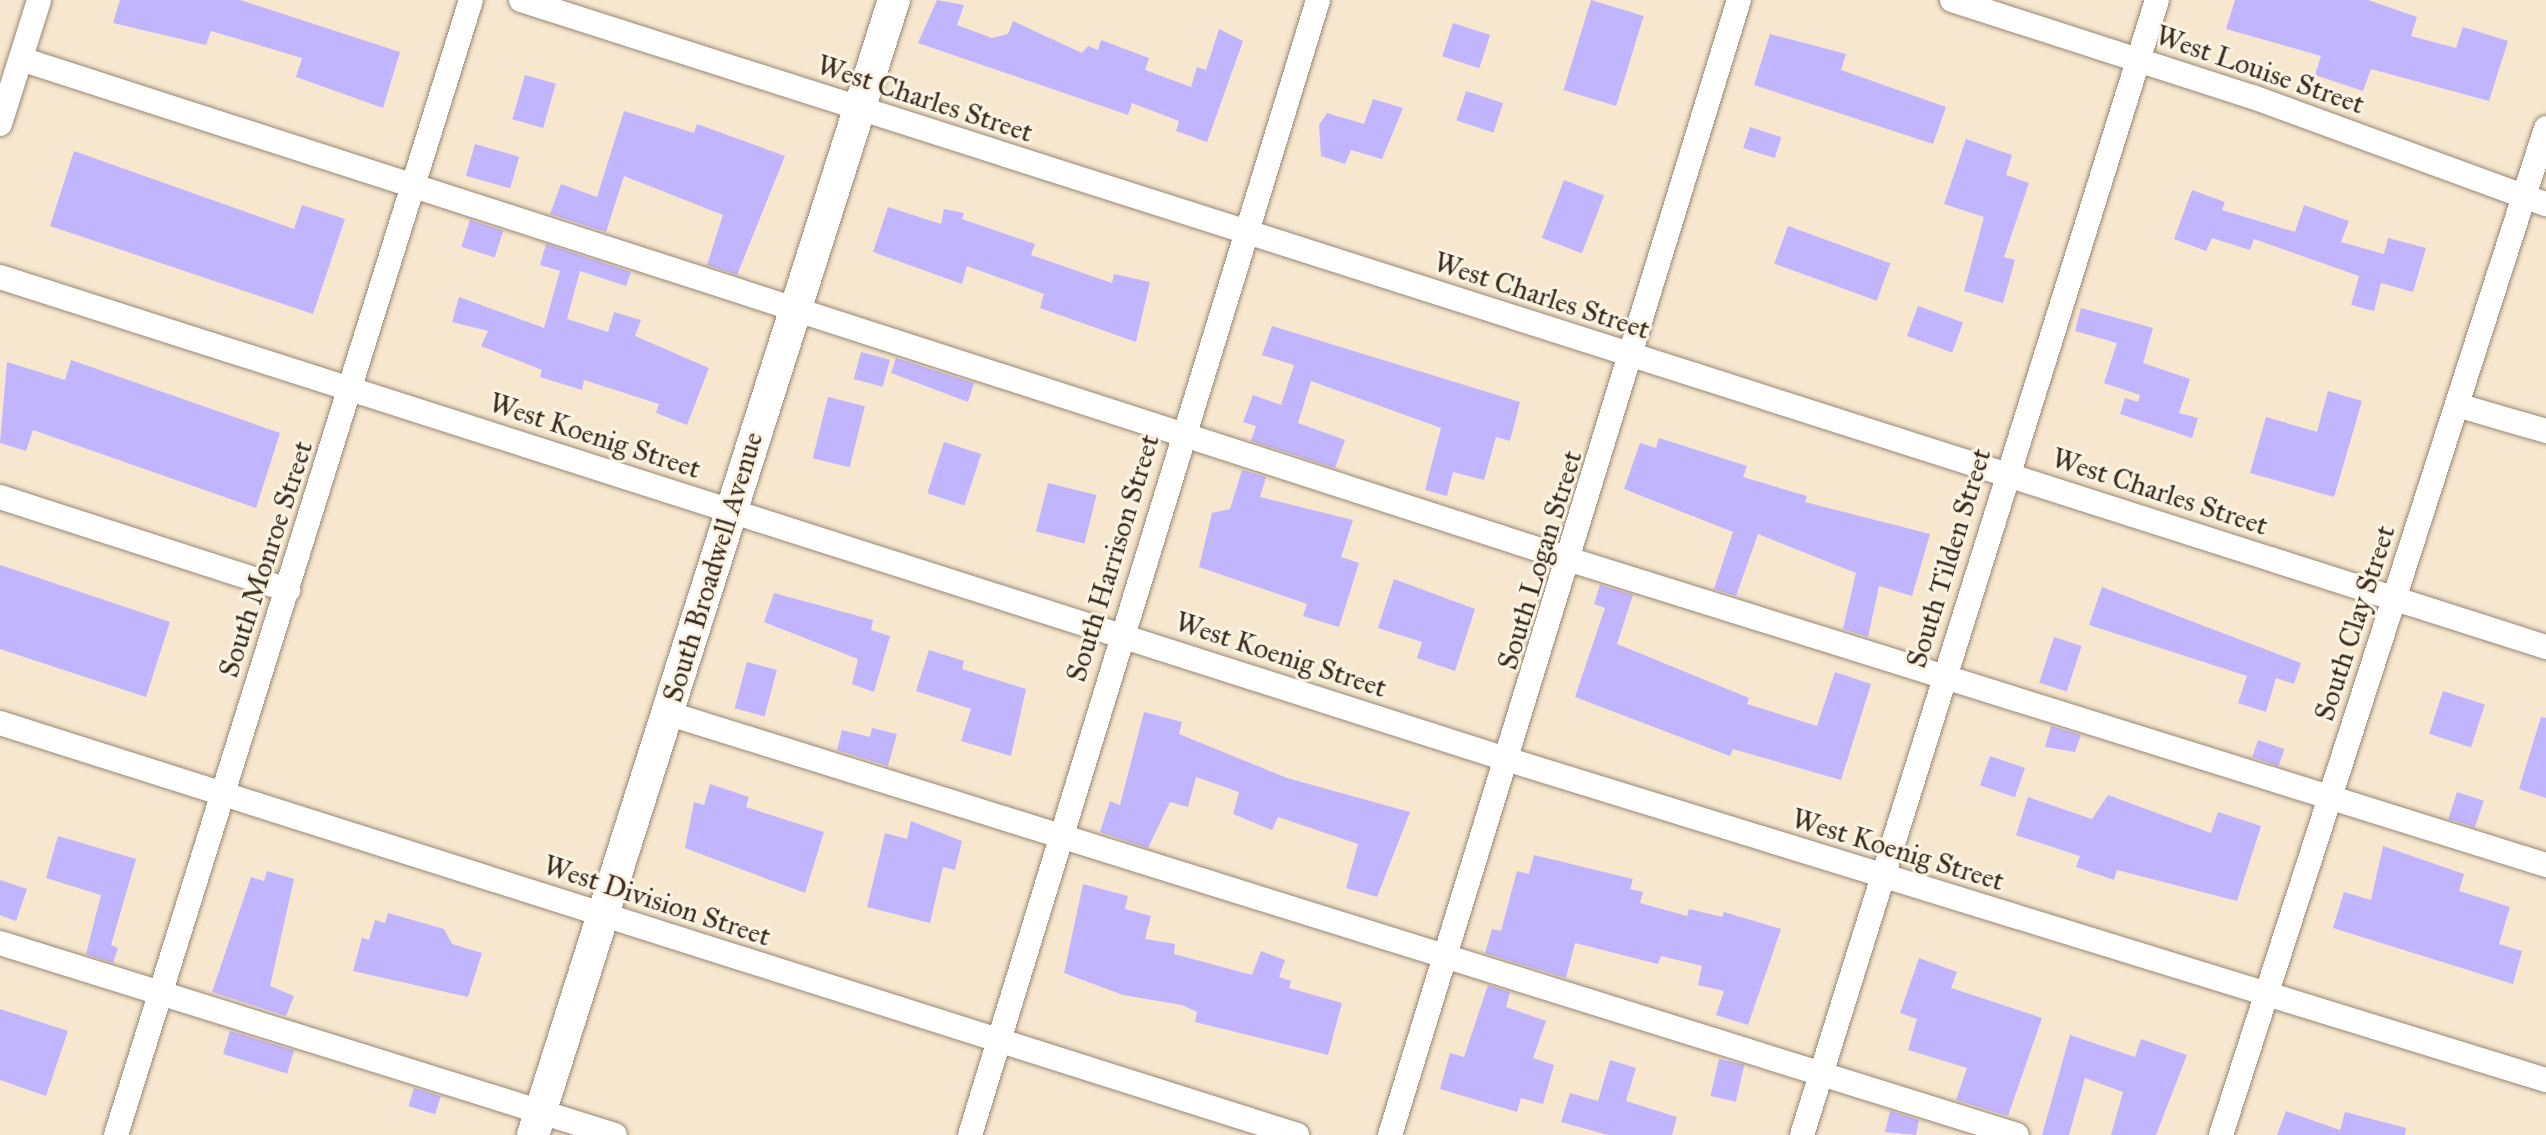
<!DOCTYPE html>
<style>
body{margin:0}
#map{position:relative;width:2546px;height:1135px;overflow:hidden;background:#f6e7ce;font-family:"IM FELL Great Primer",serif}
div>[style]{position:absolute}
.building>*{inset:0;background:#c2b5ff;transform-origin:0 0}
.roads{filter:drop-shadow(0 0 2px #988876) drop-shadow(0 0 2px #988876)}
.minor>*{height:24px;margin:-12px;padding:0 12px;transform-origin:12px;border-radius:12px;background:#fff}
.major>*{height:32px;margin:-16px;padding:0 16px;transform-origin:16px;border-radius:16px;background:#fff}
span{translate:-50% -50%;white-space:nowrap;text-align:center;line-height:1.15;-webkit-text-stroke:6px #fcf5e5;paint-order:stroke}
.street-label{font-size:28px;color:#3b2a1e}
</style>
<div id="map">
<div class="building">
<i style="clip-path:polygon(120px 0,240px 0,400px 52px,383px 108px,296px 77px,302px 58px,211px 31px,206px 45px,113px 23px)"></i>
<i style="clip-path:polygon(937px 0,964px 5px,957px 25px,992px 38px,1008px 34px,1013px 21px,1082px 53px,1088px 46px,1098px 50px,1101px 40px,1149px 58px,1145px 70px,1191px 87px,1197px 67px,1206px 70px,1219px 29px,1243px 41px,1207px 142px,1176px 131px,1179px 121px,1132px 103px,1128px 115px,918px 43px)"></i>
<i style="left:1591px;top:0;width:55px;height:94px;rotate:17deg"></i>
<i style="clip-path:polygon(2235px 0,2368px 0,2417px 17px,2411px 36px,2456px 48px,2463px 27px,2508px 41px,2489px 101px,2371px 69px,2363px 91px,2315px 75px,2321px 56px,2226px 29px)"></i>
<i style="left:1453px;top:23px;width:39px;height:35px;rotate:18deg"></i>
<i style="clip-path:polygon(1770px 34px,1846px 54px,1841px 70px,1946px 107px,1933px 144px,1754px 85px)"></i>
<i style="left:525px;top:75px;width:32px;height:46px;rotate:16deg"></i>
<i style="left:1466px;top:91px;width:39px;height:31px;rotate:18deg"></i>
<i style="clip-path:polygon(1373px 99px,1403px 108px,1382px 159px,1351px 150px,1345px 164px,1321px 156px,1319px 125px,1327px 113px,1364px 124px)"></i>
<i style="clip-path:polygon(624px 111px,694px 133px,697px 124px,785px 156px,737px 275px,707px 265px,723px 215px,624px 176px,606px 232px,550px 214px,561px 184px,597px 197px)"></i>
<i style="left:1750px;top:127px;width:33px;height:22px;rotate:18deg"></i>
<i style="clip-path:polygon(1966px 139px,2012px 155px,2006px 175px,2029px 183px,2004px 257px,2015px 260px,2003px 303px,1964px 291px,1984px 217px,1944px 204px)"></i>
<i style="left:475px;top:144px;width:46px;height:33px;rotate:16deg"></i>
<i style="clip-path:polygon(74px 151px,294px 229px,302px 205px,345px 219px,313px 314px,50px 226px)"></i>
<i style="left:1564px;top:180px;width:43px;height:62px;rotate:21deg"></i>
<i style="clip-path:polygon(2192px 190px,2225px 202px,2222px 210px,2295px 232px,2304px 205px,2349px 221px,2341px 242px,2384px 254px,2388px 238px,2426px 248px,2413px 292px,2381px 283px,2374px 311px,2351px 305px,2359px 276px,2254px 239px,2250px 250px,2212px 238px,2206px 251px,2174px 239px)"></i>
<i style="clip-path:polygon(888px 207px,941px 224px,944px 209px,964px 213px,962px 219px,1035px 244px,1031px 255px,1112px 283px,1114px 274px,1150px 282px,1136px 342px,1040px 308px,1044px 294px,967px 266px,962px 284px,873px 252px)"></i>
<i style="left:470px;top:220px;width:35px;height:28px;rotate:18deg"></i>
<i style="left:1788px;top:226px;width:109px;height:40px;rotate:20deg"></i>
<i style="clip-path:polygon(546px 244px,631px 272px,626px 286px,580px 271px,567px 319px,608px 332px,614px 312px,641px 320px,635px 336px,709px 368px,687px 425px,656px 413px,659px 404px,584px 380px,582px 390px,540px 377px,542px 370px,481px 346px,488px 331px,452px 322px,459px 297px,544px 328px,560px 271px,540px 265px)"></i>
<i style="left:1918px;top:306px;width:48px;height:32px;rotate:20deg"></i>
<i style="clip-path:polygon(2081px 308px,2153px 328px,2143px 363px,2190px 379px,2179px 413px,2198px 418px,2192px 438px,2120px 414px,2125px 398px,2138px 402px,2140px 395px,2104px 383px,2117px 343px,2075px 331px)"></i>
<i style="clip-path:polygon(1272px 326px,1520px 402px,1510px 441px,1496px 437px,1484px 480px,1453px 472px,1447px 496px,1425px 490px,1441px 428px,1311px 381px,1298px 423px,1345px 440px,1335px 468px,1251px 441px,1256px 426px,1243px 422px,1253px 395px,1281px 405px,1294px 365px,1262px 355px)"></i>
<i style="left:861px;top:352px;width:30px;height:28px;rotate:15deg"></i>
<i style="clip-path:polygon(896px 358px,974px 383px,968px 402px,891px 373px)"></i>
<i style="clip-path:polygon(71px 360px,280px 433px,256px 508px,33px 430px,26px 451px,0 443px,7px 362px,65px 380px)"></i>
<i style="clip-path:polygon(2328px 391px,2362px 401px,2334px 497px,2250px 473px,2266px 417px,2317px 432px)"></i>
<i style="left:828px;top:397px;width:38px;height:63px;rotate:14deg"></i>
<i style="clip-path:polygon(1659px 438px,1747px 466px,1743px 477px,1807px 496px,1805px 502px,1930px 534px,1912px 596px,1879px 586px,1868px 637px,1843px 629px,1856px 573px,1758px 534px,1736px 596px,1714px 589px,1733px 532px,1624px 489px,1640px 443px,1656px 448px)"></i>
<i style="left:944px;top:442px;width:39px;height:54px;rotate:18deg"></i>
<i style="clip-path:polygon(1242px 470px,1266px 477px,1260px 497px,1353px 520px,1341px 557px,1359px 563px,1339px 627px,1303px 616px,1307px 604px,1199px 567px,1212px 513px,1230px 509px)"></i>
<i style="left:1048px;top:483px;width:50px;height:50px;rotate:14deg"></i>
<i style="clip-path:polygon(0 565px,170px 622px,146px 697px,0 649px)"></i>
<i style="clip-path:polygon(1394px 579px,1475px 609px,1455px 671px,1417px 658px,1422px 642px,1378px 628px)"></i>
<i style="clip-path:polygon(1600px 585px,1633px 595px,1617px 644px,1749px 698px,1747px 704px,1817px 726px,1835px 672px,1871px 684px,1841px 780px,1733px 749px,1730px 756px,1575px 697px,1605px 608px,1594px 604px)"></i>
<i style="clip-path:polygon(2102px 587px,2301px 663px,2294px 684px,2276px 678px,2266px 712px,2238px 703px,2247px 676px,2089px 625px)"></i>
<i style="clip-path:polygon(774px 593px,873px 620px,871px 630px,890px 636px,874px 692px,852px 684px,858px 659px,764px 622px)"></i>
<i style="left:2054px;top:637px;width:29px;height:48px;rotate:18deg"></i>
<i style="clip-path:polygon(929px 650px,964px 661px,962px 669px,1026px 689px,1011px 756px,961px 741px,971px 709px,916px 691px)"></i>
<i style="left:747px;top:662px;width:31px;height:48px;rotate:15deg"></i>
<i style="left:2443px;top:691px;width:44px;height:45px;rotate:18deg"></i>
<i style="clip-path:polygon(1144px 712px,1182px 722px,1179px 734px,1287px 778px,1410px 812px,1377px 897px,1346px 888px,1358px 844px,1278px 817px,1272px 830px,1233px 814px,1239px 792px,1196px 777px,1188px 807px,1170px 802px,1148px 848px,1100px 832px,1110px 801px,1120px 805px)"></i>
<i style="clip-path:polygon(2541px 717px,2546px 718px,2546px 798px,2519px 789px)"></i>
<i style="clip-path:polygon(2051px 726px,2081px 735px,2075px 752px,2045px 747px)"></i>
<i style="clip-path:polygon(872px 728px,897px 734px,888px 766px,837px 750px,842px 730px,870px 737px)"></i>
<i style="left:2258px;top:740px;width:28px;height:18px;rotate:19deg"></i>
<i style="left:1990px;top:756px;width:37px;height:31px;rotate:19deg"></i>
<i style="clip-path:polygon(710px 784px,749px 797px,746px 807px,824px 832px,805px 893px,685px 848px,694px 802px,704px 805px)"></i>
<i style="left:2457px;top:792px;width:28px;height:28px;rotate:18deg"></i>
<i style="clip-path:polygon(2108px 795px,2211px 833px,2218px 812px,2261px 826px,2237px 901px,2117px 870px,2114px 880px,2076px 867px,2080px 856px,2016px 835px,2028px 797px,2092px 819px)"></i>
<i style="clip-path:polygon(911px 821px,962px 841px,955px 870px,943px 867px,930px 923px,867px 907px,885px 833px,907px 839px)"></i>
<i style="clip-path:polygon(58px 836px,136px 859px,111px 945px,118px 948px,113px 963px,86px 954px,101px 895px,46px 878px)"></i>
<i style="clip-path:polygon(2383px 846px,2464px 874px,2459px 891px,2510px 907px,2499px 944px,2522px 951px,2513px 984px,2333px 928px,2344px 892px,2371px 900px)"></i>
<i style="clip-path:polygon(1534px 855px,1633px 879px,1630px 889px,1643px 892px,1640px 903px,1687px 916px,1689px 909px,1722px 917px,1724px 912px,1781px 929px,1748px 1025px,1716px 1015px,1724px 991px,1698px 985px,1702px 966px,1661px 956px,1658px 964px,1575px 943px,1566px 978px,1485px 953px,1492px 929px,1501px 931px,1517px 871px,1529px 874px)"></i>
<i style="clip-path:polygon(267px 871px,294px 879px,270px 986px,294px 996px,286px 1016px,212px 992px,251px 877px,264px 881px)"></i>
<i style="clip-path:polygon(0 880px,27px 889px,16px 921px,0 915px)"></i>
<i style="clip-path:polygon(1083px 884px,1128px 896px,1125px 909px,1151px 916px,1145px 939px,1175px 944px,1174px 954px,1252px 975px,1261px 951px,1285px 960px,1279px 977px,1291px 981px,1289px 988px,1342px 1003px,1328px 1055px,1195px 1022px,1197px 1012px,1182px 1005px,1123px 995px,1064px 973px)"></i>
<i style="clip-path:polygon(388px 913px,444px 929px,452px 944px,482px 953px,468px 997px,353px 971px,362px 938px,369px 940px,375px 920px,385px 923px)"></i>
<i style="clip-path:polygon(1919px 958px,1957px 972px,1951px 988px,2042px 1018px,2008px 1116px,1956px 1100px,1967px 1068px,1908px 1050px,1917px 1019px,1900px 1013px)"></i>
<i style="clip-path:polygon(1488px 985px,1510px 992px,1506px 1007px,1546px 1021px,1533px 1058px,1554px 1065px,1543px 1104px,1521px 1098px,1517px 1112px,1440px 1089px,1450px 1053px,1464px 1057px)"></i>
<i style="clip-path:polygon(0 1009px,68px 1031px,46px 1096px,0 1080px)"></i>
<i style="left:230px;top:1031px;width:67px;height:24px;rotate:17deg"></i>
<i style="clip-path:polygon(2070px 1035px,2135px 1057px,2141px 1039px,2187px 1055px,2156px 1135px,2111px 1135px,2123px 1092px,2085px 1078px,2069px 1135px,2042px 1135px)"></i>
<i style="left:1719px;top:1059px;width:26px;height:38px;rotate:13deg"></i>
<i style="clip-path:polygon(1610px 1060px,1636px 1068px,1626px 1101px,1677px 1117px,1672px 1135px,1608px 1135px,1561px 1122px,1570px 1093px,1598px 1101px)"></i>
<i style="left:414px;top:1088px;width:28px;height:19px;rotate:17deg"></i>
<i style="clip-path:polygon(1890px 1111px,1919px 1120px,1916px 1135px,1885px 1132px)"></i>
<i style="clip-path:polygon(2286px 1111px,2340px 1130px,2345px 1112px,2406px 1128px,2405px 1135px,2277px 1135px)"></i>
</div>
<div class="roads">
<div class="minor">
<i style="left:521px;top:0;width:2126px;rotate:17.72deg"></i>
<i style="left:1952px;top:0;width:316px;rotate:17.9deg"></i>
<i style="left:2253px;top:97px;width:312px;rotate:20.1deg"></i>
<i style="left:21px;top:59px;width:1629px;rotate:17.91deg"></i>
<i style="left:1571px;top:560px;width:1022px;rotate:17.37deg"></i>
<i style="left:0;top:124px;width:130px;rotate:-72.5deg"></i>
<i style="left:0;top:277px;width:1584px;rotate:17.75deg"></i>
<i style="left:1509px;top:760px;width:1085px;rotate:17.15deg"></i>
<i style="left:2457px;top:405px;width:93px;rotate:16.3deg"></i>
<i style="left:0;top:497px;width:303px;rotate:17.9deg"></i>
<i style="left:667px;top:713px;width:1414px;rotate:17.36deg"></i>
<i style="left:0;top:723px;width:1361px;rotate:17.62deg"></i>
<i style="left:0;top:943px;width:644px;rotate:17.34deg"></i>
<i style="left:116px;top:1135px;width:1189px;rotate:-72.63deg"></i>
<i style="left:970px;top:1135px;width:1187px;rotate:-72.95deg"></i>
<i style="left:1390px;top:1135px;width:1187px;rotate:-72.91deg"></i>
<i style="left:1802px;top:1135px;width:1189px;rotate:-72.63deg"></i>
<i style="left:2221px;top:1135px;width:1058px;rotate:-72.11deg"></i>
</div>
<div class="major">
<i style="left:533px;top:1135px;width:1191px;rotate:-72.36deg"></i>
</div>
</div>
<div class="street-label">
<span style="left:2260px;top:70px;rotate:19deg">West Louise Street</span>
<span style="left:925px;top:99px;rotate:18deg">West Charles Street</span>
<span style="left:1542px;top:296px;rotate:18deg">West Charles Street</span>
<span style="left:595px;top:436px;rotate:18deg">West Koenig Street</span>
<span style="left:2160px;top:492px;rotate:18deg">West Charles Street</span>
<span style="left:1113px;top:558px;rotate:-73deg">South Harrison Street</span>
<span style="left:1949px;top:558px;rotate:-73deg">South Tilden Street</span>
<span style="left:266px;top:559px;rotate:-72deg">South Monroe Street</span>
<span style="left:1540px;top:560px;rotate:-73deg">South Logan Street</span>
<span style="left:713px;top:567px;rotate:-73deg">South Broadwell Avenue</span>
<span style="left:2355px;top:623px;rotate:-72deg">South Clay Street</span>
<span style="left:1281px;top:655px;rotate:18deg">West Koenig Street</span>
<span style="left:1898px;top:850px;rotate:17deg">West Koenig Street</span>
<span style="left:657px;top:901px;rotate:18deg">West Division Street</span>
</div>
</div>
